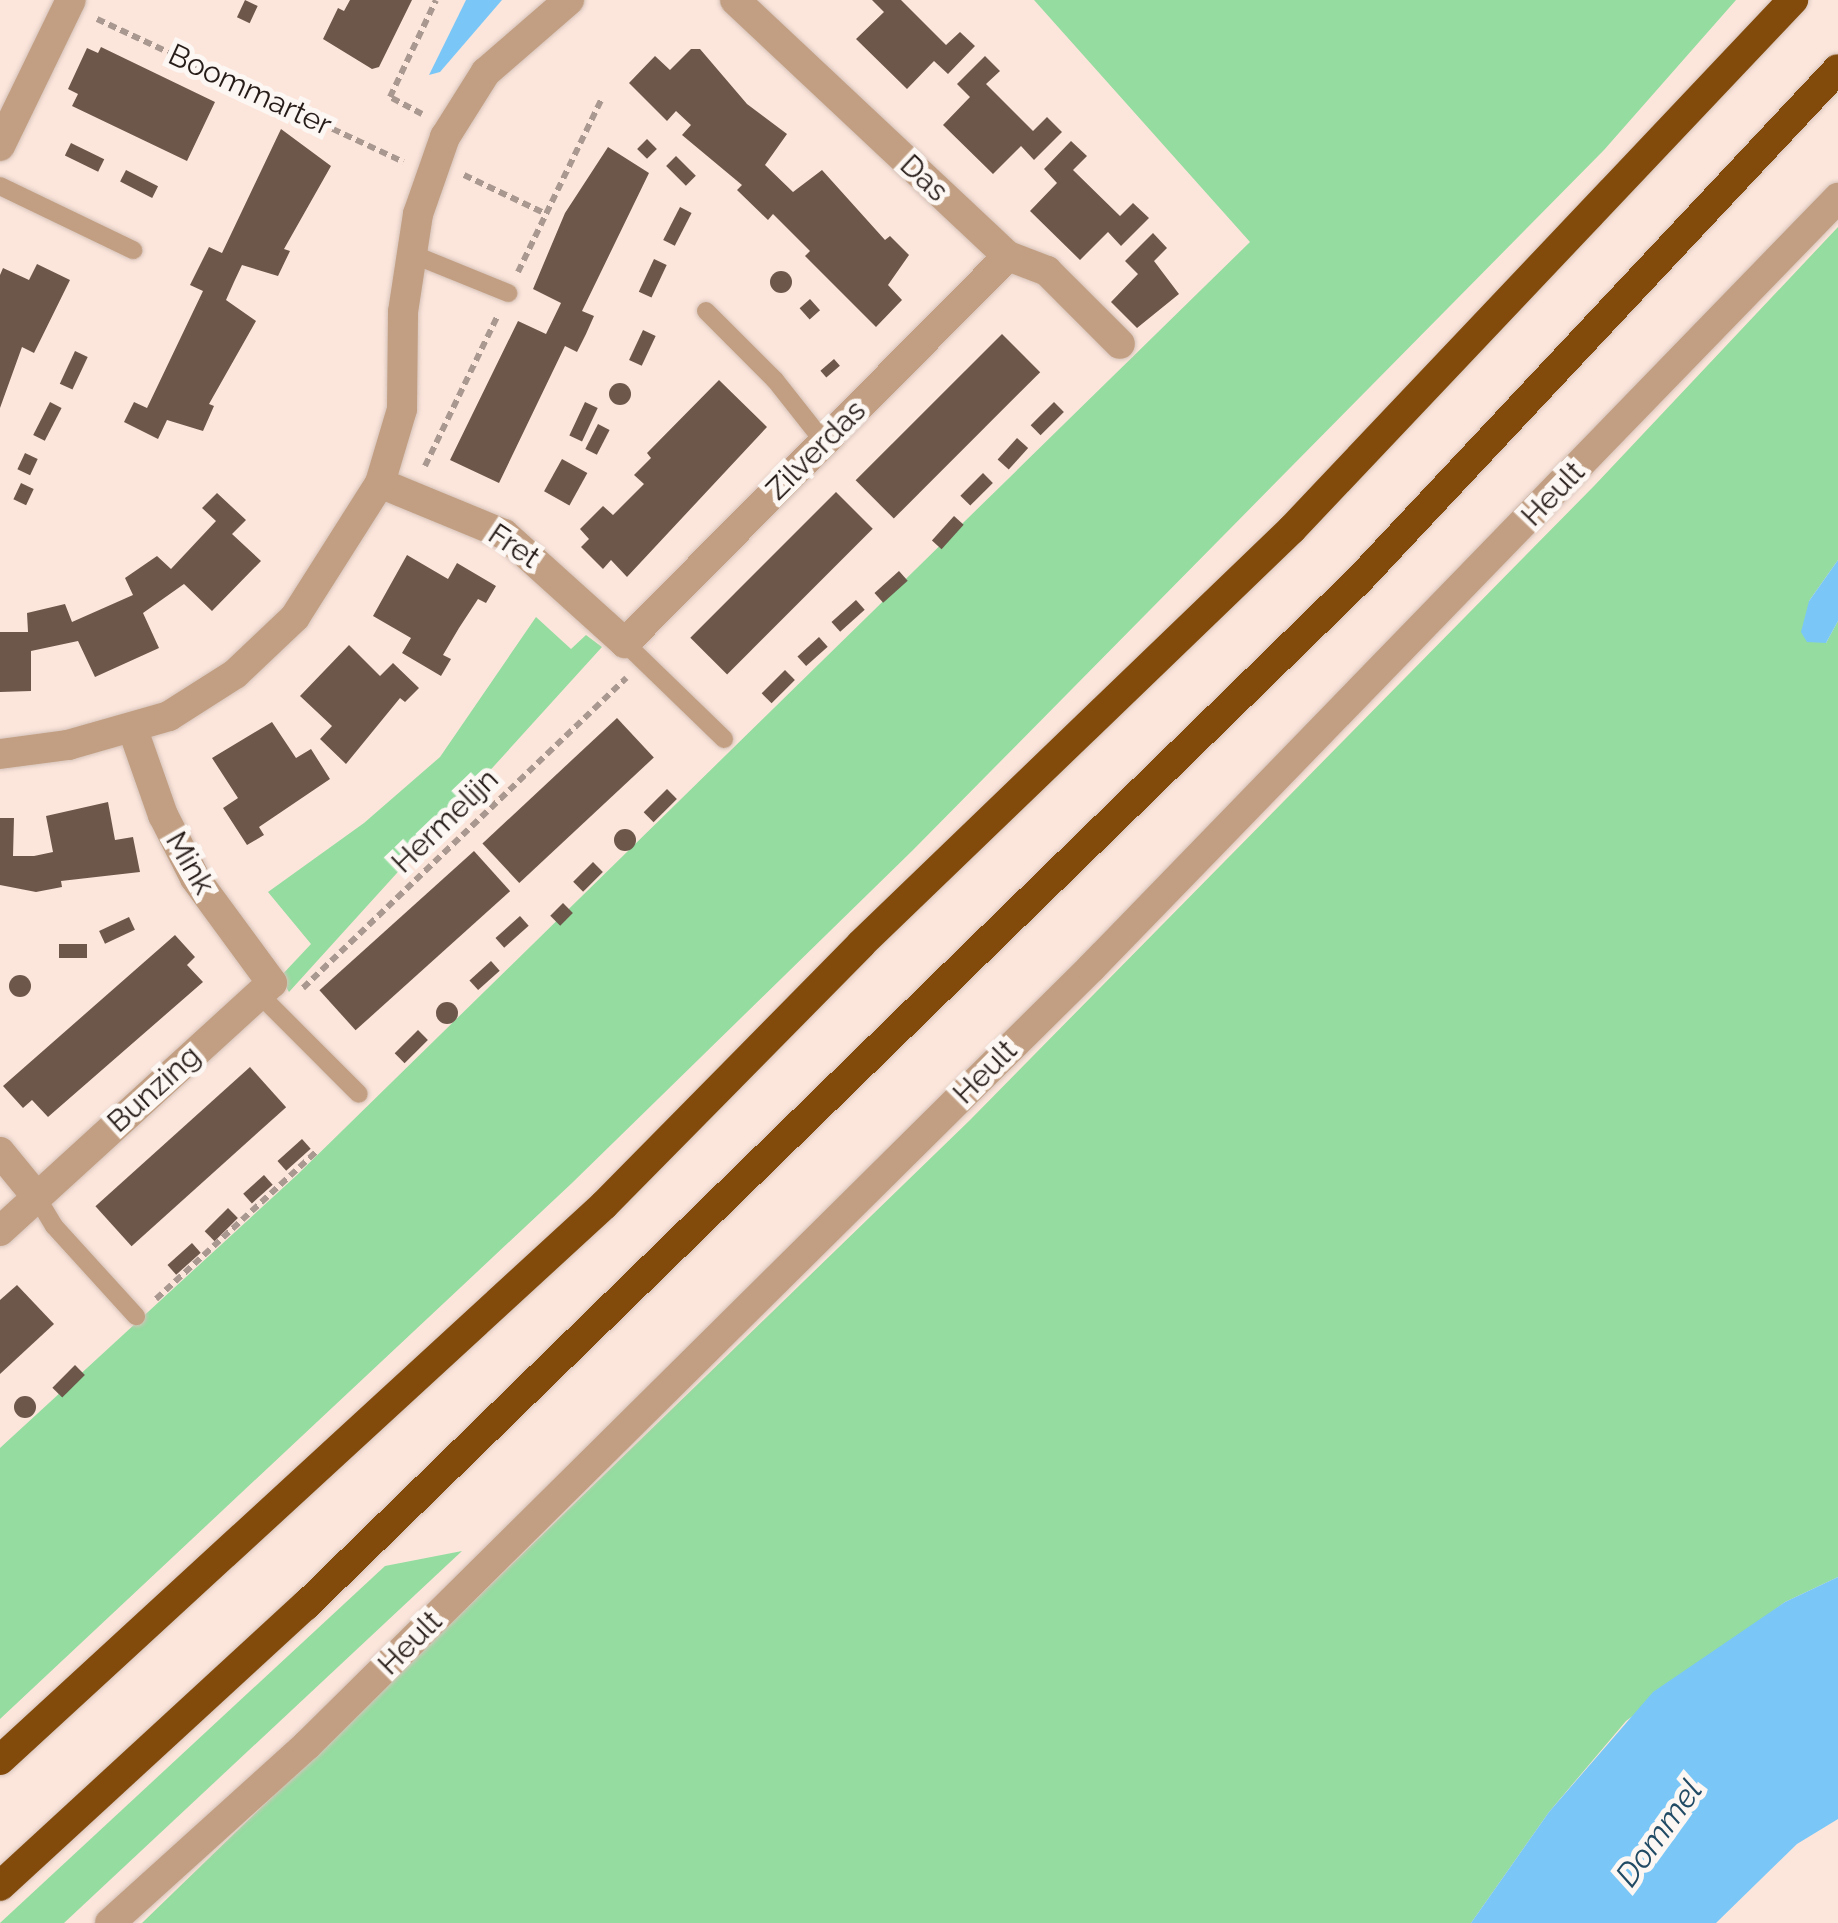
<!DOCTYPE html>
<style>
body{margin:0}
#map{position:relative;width:1838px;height:1923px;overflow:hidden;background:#fce6dc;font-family:Raleway,sans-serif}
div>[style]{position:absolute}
.green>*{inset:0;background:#94dca0}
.water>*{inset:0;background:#7ac7f7}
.building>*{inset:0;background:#6d574b;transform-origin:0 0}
.round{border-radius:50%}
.path>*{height:6px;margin-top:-3px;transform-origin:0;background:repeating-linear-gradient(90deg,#a99890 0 8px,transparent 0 13px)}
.roads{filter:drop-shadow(0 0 2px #d5c2b9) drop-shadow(0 0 2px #d5c2b9)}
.service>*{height:18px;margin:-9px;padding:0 9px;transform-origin:9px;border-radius:9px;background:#c29f82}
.minor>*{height:30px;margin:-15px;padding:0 15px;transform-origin:15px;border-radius:15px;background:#c29f82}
.tertiary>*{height:30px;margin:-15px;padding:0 15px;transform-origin:15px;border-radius:15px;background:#c29f82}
.motorway>*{height:30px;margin:-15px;padding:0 15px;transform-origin:15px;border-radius:15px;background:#824b0c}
span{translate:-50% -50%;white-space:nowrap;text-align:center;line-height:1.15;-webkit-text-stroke:10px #fdf7f4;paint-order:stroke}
.street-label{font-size:30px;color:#261c18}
.water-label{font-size:32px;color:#214b64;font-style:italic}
</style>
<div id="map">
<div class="green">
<i style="clip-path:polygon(1034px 0,1736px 0,1604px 150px,913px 850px,572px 1183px,0 1719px,0 1448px,297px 1175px,1250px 242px)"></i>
<i style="clip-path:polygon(1838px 227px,1838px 560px,1809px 601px,1826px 643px,1838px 621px,1838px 1577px,1785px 1602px,1626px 1721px,1549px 1812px,1471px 1923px,142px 1923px,970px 1120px,1594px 486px)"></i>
<i style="clip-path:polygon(536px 617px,571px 649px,586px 635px,602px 647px,289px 992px,280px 977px,311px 944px,268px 892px,364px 823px,440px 757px)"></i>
<i style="clip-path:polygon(462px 1551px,64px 1923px,0 1923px,385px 1566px)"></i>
</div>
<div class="water">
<i style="clip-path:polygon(466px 0,502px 0,440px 72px,429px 75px)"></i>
<i style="clip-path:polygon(1838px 560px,1838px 621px,1826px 643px,1807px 642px,1801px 632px,1809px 601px)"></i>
<i style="clip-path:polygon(1838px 1577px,1838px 1819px,1797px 1844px,1716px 1923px,1471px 1923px,1549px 1812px,1653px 1692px,1785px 1602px)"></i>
</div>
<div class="building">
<i style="left:245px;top:0;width:14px;height:19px;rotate:25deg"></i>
<i style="clip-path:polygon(350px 0,412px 0,379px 67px,372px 69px,323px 39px,338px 8px,344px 11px)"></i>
<i style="clip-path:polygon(872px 0,901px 0,946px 45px,960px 32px,975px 46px,948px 74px,934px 61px,907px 89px,856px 39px,884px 12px)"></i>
<i style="clip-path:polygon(101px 47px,215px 102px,187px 161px,72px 106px,78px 94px,68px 89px,87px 48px,98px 53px)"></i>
<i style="clip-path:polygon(691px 49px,700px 49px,747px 104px,787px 134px,765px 165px,793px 192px,822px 170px,885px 240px,890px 236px,909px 255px,888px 285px,902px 300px,876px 327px,805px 256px,810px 251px,773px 214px,768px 220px,737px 190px,742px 185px,682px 135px,691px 125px,676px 111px,667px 121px,629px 83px,655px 56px,670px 70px)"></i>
<i style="clip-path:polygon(985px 56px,1000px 71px,986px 84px,1033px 131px,1047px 117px,1062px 132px,1034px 160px,1021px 146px,993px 174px,943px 125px,970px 97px,957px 84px)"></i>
<i style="clip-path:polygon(281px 129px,331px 166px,284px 249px,290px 251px,278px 276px,242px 265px,234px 282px,226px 300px,256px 321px,209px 404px,214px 406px,203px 431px,167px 420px,158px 439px,124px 422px,134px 402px,147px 408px,203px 291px,190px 285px,209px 247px,222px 253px)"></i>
<i style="left:647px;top:139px;width:14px;height:14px;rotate:45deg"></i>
<i style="clip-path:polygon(1071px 141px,1087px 156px,1073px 170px,1120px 216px,1133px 203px,1149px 218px,1121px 246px,1108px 232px,1080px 260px,1030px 211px,1057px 183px,1044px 169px)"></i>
<i style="left:71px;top:143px;width:37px;height:14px;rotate:26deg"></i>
<i style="clip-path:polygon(608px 147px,649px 173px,582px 311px,594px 316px,586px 334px,577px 352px,565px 346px,499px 483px,450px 460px,518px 321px,546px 334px,561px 303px,533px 289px,565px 213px)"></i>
<i style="left:676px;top:156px;width:28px;height:14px;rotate:45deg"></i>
<i style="left:126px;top:170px;width:36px;height:13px;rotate:27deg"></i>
<i style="left:680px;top:207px;width:13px;height:37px;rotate:27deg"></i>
<i style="clip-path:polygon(1153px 233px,1167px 248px,1154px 261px,1179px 294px,1137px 328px,1111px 302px,1138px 274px,1125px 261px)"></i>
<i style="left:654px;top:259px;width:14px;height:36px;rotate:25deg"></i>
<i style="clip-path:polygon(37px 264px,70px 280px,34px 353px,22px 347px,0 408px,0 275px,3px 268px,29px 280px)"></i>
<i class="round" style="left:770px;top:271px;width:22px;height:22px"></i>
<i style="left:810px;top:299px;width:15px;height:14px;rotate:48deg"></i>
<i style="left:643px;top:330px;width:14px;height:33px;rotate:25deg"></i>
<i style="left:1002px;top:334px;width:54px;height:207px;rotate:45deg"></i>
<i style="left:75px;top:351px;width:14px;height:36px;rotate:25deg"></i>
<i style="left:834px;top:359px;width:9px;height:18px;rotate:49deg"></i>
<i style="clip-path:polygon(719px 380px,767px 427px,627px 577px,611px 560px,603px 569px,581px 547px,589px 539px,580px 529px,603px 506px,613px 515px,644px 484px,634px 475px,651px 458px,647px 453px)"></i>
<i class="round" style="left:609px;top:383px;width:22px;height:22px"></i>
<i style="left:50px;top:402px;width:13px;height:37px;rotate:27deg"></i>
<i style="left:585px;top:402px;width:14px;height:37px;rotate:25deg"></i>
<i style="left:1054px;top:402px;width:14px;height:33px;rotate:45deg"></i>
<i style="left:598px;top:424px;width:13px;height:28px;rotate:27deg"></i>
<i style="left:1017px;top:438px;width:15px;height:29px;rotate:42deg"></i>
<i style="left:25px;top:453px;width:14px;height:18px;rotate:25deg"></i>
<i style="left:562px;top:459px;width:29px;height:37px;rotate:29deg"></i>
<i style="left:983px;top:473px;width:14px;height:32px;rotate:45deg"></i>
<i style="left:21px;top:483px;width:14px;height:18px;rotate:25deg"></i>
<i style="left:836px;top:492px;width:52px;height:206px;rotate:45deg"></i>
<i style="clip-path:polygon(217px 493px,246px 520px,232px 534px,261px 561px,212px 611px,184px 584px,143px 613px,159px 648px,95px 677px,78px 641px,31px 651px,31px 691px,0 692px,0 632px,28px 632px,27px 613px,65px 604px,72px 622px,133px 595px,125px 578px,157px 556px,171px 569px,216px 521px,202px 508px)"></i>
<i style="left:954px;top:516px;width:13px;height:33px;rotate:42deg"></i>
<i style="clip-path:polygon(407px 555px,448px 579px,457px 563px,496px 586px,486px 603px,478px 599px,459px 628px,443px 655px,451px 659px,441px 676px,402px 653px,411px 638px,373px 616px)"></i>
<i style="left:899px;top:571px;width:13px;height:33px;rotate:48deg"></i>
<i style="left:856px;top:600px;width:13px;height:33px;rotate:48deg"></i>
<i style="left:819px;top:637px;width:13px;height:29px;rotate:48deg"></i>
<i style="clip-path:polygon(349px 645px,380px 676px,393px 663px,419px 688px,405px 702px,400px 698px,346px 764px,320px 739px,332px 726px,300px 696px)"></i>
<i style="left:785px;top:670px;width:14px;height:33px;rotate:45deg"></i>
<i style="left:617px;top:718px;width:54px;height:184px;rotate:47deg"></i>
<i style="clip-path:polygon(272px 722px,296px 758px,311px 749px,330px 779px,259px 827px,264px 835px,247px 845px,223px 808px,238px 798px,212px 758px)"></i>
<i style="left:667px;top:789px;width:14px;height:33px;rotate:45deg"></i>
<i style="clip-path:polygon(108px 802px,115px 840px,133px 837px,140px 872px,61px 881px,62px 887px,36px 892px,0 885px,0 818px,14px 818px,13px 856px,34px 856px,53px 852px,46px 816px)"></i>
<i class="round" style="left:614px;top:829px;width:22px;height:22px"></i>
<i style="left:474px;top:851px;width:54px;height:208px;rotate:48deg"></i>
<i style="left:593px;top:862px;width:14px;height:28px;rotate:45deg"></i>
<i style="left:563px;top:903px;width:14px;height:18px;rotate:45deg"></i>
<i style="left:520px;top:916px;width:13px;height:33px;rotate:48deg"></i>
<i style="left:129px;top:917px;width:14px;height:33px;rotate:65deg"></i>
<i style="clip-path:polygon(175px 935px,195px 957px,187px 965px,203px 982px,48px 1117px,32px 1100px,23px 1108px,3px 1086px)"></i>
<i style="left:59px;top:944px;width:28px;height:14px"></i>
<i style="left:491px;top:961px;width:13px;height:29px;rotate:48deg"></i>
<i class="round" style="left:9px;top:975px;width:22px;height:22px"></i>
<i class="round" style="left:436px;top:1002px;width:22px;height:22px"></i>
<i style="left:418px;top:1030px;width:14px;height:33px;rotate:45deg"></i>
<i style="left:250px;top:1067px;width:54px;height:208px;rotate:48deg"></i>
<i style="left:302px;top:1139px;width:13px;height:33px;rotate:48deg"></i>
<i style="left:264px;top:1175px;width:13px;height:28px;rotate:48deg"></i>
<i style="left:228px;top:1208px;width:14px;height:33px;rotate:45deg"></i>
<i style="left:192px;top:1243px;width:13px;height:33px;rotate:48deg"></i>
<i style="clip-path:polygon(17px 1285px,54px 1324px,0 1374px,0 1300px)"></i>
<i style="left:75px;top:1365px;width:14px;height:32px;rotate:45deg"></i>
<i class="round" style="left:14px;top:1396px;width:22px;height:22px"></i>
</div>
<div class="path">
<i style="left:97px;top:19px;width:338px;rotate:25deg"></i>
<i style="left:422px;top:114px;width:36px;rotate:-152deg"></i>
<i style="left:390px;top:97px;width:107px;rotate:-64.6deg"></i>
<i style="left:464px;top:175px;width:91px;rotate:25.4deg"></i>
<i style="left:518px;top:272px;width:191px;rotate:-64.2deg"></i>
<i style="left:425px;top:466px;width:168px;rotate:-64.2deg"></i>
<i style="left:303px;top:988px;width:448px;rotate:-43.8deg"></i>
<i style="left:156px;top:1299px;width:220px;rotate:-42.6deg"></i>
</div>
<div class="roads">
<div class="service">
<i style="left:0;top:186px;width:148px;rotate:25.7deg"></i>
<i style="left:412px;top:254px;width:104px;rotate:22.1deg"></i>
<i style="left:706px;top:311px;width:98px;rotate:45deg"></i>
<i style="left:775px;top:380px;width:79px;rotate:51.7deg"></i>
<i style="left:625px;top:643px;width:138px;rotate:44.1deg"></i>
<i style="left:259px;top:994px;width:141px;rotate:45deg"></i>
<i style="left:36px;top:1196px;width:35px;rotate:59deg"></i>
<i style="left:54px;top:1226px;width:122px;rotate:47.7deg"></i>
</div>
<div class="minor">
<i style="left:735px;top:0;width:374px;rotate:43.2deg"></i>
<i style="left:1008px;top:256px;width:42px;rotate:21deg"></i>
<i style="left:1047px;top:271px;width:103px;rotate:45deg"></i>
<i style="left:0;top:146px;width:162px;rotate:-64.1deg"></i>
<i style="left:380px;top:483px;width:134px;rotate:22.4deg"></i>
<i style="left:504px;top:534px;width:163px;rotate:42deg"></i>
<i style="left:625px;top:643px;width:544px;rotate:-45.3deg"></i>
<i style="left:0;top:1152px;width:57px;rotate:50.7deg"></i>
<i style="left:0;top:1231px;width:368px;rotate:-42.4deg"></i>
<i style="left:272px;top:983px;width:130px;rotate:-126.3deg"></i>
<i style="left:195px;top:878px;width:71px;rotate:-116.9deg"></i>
<i style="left:163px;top:815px;width:90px;rotate:-109.4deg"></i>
<i style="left:110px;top:1923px;width:266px;rotate:-42.1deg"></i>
<i style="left:307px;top:1745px;width:1104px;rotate:-44.74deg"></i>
<i style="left:1091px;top:968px;width:1073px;rotate:-45.87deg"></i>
</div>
<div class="tertiary">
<i style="left:0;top:754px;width:69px;rotate:-7.5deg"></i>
<i style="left:68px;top:745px;width:105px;rotate:-16deg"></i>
<i style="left:169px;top:716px;width:78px;rotate:-32.5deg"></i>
<i style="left:235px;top:674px;width:83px;rotate:-43.5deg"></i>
<i style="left:295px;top:617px;width:159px;rotate:-57.6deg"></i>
<i style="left:380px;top:483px;width:77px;rotate:-73.4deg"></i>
<i style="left:402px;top:409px;width:97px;rotate:-89.4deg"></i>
<i style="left:403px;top:312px;width:99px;rotate:-81.3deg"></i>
<i style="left:418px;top:214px;width:82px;rotate:-70.7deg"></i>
<i style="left:445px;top:137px;width:77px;rotate:-57.8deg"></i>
<i style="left:486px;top:72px;width:110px;rotate:-40.9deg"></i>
</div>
<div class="motorway">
<i style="left:0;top:1760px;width:820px;rotate:-42.58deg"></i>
<i style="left:604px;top:1205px;width:366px;rotate:-45.4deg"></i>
<i style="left:861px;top:944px;width:598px;rotate:-43.92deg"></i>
<i style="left:1292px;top:529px;width:729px;rotate:-46.56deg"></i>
<i style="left:0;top:1886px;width:414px;rotate:-42.6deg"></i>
<i style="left:305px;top:1606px;width:1471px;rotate:-44.23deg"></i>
<i style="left:1359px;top:580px;width:700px;rotate:-46.85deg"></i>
</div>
</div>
<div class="street-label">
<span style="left:250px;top:90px;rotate:25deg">Boommarter</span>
<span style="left:924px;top:178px;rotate:43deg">Das</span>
<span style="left:816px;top:450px;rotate:-45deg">Zilverdas</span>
<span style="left:1553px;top:494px;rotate:-46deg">Heult</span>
<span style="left:514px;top:546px;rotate:34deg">Fret</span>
<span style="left:445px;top:821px;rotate:-44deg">Hermelijn</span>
<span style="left:190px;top:863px;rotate:60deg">Mink</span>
<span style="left:985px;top:1072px;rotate:-45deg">Heult</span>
<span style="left:154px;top:1089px;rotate:-42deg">Bunzing</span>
<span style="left:410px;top:1643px;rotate:-45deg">Heult</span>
</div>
<div class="water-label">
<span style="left:1659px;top:1833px;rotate:-54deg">Dommel</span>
</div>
</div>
